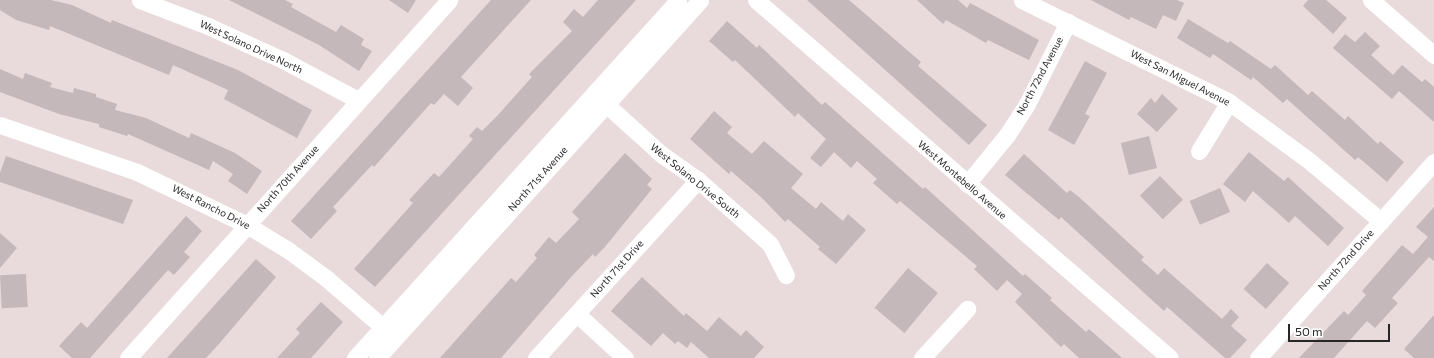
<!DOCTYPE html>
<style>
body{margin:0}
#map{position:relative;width:1434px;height:358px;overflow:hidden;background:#e9dadc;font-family:Commissioner,sans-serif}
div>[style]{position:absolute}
.building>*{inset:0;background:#c4b8ba;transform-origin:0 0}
.minor>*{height:17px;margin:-8.5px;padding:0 8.5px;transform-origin:8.5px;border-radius:8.5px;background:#fff}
span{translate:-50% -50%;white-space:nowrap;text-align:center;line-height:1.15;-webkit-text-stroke:3.5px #fff;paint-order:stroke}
.street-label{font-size:10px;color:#272727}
.scale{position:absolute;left:1288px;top:324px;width:102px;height:18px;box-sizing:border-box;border:2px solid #272727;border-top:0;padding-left:5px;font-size:12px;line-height:14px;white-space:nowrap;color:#272727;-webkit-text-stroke:3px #fff;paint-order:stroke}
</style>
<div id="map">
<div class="building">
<i style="clip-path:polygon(0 0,51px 0,72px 5px,111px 23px,112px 20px,238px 70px,312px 110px,297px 138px,224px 99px,228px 90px,173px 65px,169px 75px,50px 26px,49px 30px,16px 20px,0 10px)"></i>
<i style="clip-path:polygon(229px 0,285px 0,293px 4px,291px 7px,336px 32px,341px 25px,364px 39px,361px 45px,372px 51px,359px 71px,319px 45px)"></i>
<i style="clip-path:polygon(389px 0,416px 0,408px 13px)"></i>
<i style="clip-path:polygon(491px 0,531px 0,461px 77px,473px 88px,458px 106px,444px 94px,434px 105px,431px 103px,374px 167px,372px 165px,333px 207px,337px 211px,311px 239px,291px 221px)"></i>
<i style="clip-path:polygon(598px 0,636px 0,375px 287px,354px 269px,413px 203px,409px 200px,434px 173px,439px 177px,473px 139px,469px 136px,477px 127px,482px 131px,498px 115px,532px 77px,529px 74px,572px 31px,563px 22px,574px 9px,583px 17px)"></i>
<i style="clip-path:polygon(807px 0,849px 0,921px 62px,918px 66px,987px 125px,969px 145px)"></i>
<i style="clip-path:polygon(917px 0,958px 0,967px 8px,970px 3px,1039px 40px,1029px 60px,988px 40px,986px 43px,946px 20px,943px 24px)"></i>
<i style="clip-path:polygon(1091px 0,1177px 0,1184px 3px,1176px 21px,1163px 15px,1156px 29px,1131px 17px,1129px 20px)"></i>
<i style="clip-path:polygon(1308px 0,1326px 0,1347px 18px,1333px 34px,1303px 6px)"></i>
<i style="clip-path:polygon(1188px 19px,1228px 43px,1230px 41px,1271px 69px,1275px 65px,1308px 95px,1312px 91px,1345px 120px,1348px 116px,1378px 144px,1380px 141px,1404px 162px,1387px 182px,1358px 157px,1355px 160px,1287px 99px,1283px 103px,1253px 77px,1251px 80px,1213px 54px,1210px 58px,1177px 38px)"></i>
<i style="clip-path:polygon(727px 21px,757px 48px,759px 45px,822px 105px,825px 102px,923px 189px,925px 187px,1023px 276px,1025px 274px,1052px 298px,1050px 300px,1086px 332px,1089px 329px,1122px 358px,1079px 358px,1064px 344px,1061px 347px,1015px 302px,1022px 294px,1007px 280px,997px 291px,974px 269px,977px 266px,900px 201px,897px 204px,873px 183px,877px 179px,857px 161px,851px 168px,834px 152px,821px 167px,810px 158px,826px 139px,798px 113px,795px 117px,735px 60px,733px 62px,709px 41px)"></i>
<i style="clip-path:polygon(1365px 32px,1380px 46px,1371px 55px,1393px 75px,1402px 65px,1422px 82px,1425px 79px,1434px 87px,1434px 122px,1399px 91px,1392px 99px,1333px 48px,1345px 34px,1355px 42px)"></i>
<i style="clip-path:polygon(1085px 61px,1107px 73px,1085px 114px,1090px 116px,1074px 145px,1048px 130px)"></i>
<i style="clip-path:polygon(0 69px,23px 79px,25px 73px,52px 83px,50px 87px,73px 93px,74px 88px,96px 94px,96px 97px,117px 104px,115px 110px,146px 118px,189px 138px,191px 133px,235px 153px,262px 171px,247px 194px,228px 181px,233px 174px,213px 161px,209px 170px,128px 134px,127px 136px,99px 127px,99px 124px,59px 114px,0 92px)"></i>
<i style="clip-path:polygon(1162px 94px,1178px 109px,1157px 132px,1137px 114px,1151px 98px,1155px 103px)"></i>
<i style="clip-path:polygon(714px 111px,732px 127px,727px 133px,752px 154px,764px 141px,803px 174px,791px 188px,816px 209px,821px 202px,843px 221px,848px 214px,866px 230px,836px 264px,818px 249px,820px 247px,788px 219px,785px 222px,762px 198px,731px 171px,729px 174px,690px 139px)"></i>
<i style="left:1149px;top:136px;width:33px;height:29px;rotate:76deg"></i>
<i style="clip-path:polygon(1249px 152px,1284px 181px,1288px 177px,1344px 228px,1328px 246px,1295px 216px,1289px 223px,1253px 191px,1245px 202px,1223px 184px)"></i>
<i style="clip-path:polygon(625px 153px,652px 179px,647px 185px,652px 189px,604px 248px,595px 257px,593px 254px,572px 276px,501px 358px,440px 358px,511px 278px,516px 282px,537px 258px,534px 255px,549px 237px,556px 243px,579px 219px,572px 212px)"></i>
<i style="clip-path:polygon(1024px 154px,1067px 193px,1070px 190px,1079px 197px,1144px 257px,1141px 260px,1158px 275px,1164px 268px,1222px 319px,1231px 309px,1239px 317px,1231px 326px,1247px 340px,1230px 358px,1225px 358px,1167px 307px,1164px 311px,1061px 217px,1059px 220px,1005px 175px)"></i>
<i style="clip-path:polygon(6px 156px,133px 200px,123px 224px,0 182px,0 173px)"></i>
<i style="left:1160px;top:176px;width:33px;height:28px;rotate:46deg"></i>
<i style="left:1220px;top:188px;width:26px;height:33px;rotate:67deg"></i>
<i style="clip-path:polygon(1434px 207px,1434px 261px,1429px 257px,1392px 298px,1398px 303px,1375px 328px,1367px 321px,1334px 358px,1299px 358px,1344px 311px,1348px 315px,1366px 295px,1362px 291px,1402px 245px,1413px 254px,1428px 237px,1416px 227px)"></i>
<i style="clip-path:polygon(186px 216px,202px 231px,184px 252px,190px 257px,174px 275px,168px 270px,90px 358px,72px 358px,59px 346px,81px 322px,87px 328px)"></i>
<i style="clip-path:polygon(0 233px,17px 248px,0 268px)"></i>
<i style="clip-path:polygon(256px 259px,276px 277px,218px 345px,206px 358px,167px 358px)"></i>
<i style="left:1267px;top:263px;width:30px;height:35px;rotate:42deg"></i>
<i style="left:908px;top:268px;width:39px;height:52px;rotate:40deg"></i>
<i style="left:26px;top:274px;width:33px;height:26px;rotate:87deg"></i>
<i style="clip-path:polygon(642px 277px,684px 316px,686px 313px,707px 331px,719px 317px,741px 336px,746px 330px,764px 347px,754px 358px,709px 358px,691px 342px,687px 348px,678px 341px,675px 344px,663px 333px,651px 346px,611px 311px)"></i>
<i style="clip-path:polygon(321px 302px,343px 322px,311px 358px,277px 358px,300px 333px,296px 329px)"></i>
<i style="clip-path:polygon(1434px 315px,1434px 358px,1414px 358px,1404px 349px)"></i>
</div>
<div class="minor">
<i style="left:140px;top:0;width:73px;rotate:20.9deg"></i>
<i style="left:208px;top:26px;width:82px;rotate:24.4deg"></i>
<i style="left:283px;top:60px;width:85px;rotate:28.1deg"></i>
<i style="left:756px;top:0;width:547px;rotate:40.85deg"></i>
<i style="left:1022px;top:0;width:231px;rotate:26.2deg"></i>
<i style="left:1229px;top:102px;width:97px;rotate:36.2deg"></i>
<i style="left:1307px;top:159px;width:97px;rotate:40deg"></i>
<i style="left:1371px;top:0;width:84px;rotate:41.1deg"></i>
<i style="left:598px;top:97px;width:85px;rotate:42.1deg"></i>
<i style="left:661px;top:154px;width:45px;rotate:35.1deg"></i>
<i style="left:698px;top:180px;width:96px;rotate:41.6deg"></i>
<i style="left:770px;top:244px;width:35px;rotate:63deg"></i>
<i style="left:0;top:125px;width:145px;rotate:18.9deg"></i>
<i style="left:137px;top:172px;width:122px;rotate:25.7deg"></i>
<i style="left:247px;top:225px;width:48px;rotate:31.4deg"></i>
<i style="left:288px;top:250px;width:47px;rotate:36.4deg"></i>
<i style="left:326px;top:278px;width:87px;rotate:40.8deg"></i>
<i style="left:1199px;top:151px;width:57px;rotate:-58.5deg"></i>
<i style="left:967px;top:184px;width:63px;rotate:-50.8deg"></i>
<i style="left:1007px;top:135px;width:37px;rotate:-57deg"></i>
<i style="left:1027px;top:104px;width:92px;rotate:-63.4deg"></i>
<i style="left:577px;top:314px;width:65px;rotate:42.5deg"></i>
<i style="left:128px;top:358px;width:481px;rotate:-48.1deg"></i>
<i style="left:355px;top:358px;width:482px;rotate:-47.9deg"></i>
<i style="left:377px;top:358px;width:482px;rotate:-47.9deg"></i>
<i style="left:536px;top:358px;width:241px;rotate:-47.7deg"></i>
<i style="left:922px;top:358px;width:67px;rotate:-47.4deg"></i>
<i style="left:1258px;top:358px;width:263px;rotate:-48.1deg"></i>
</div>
<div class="street-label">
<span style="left:251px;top:47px;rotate:25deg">West Solano Drive North</span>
<span style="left:1040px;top:76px;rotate:-62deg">North 72nd Avenue</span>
<span style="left:1180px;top:78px;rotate:27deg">West San Miguel Avenue</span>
<span style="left:288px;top:179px;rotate:-48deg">North 70th Avenue</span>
<span style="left:538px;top:179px;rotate:-48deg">North 71st Avenue</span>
<span style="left:962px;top:180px;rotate:41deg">West Montebello Avenue</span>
<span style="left:695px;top:181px;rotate:39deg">West Solano Drive South</span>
<span style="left:211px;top:207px;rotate:27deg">West Rancho Drive</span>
<span style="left:1346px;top:260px;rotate:-48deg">North 72nd Drive</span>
<span style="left:617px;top:269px;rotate:-48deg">North 71st Drive</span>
</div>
<div class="scale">50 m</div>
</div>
